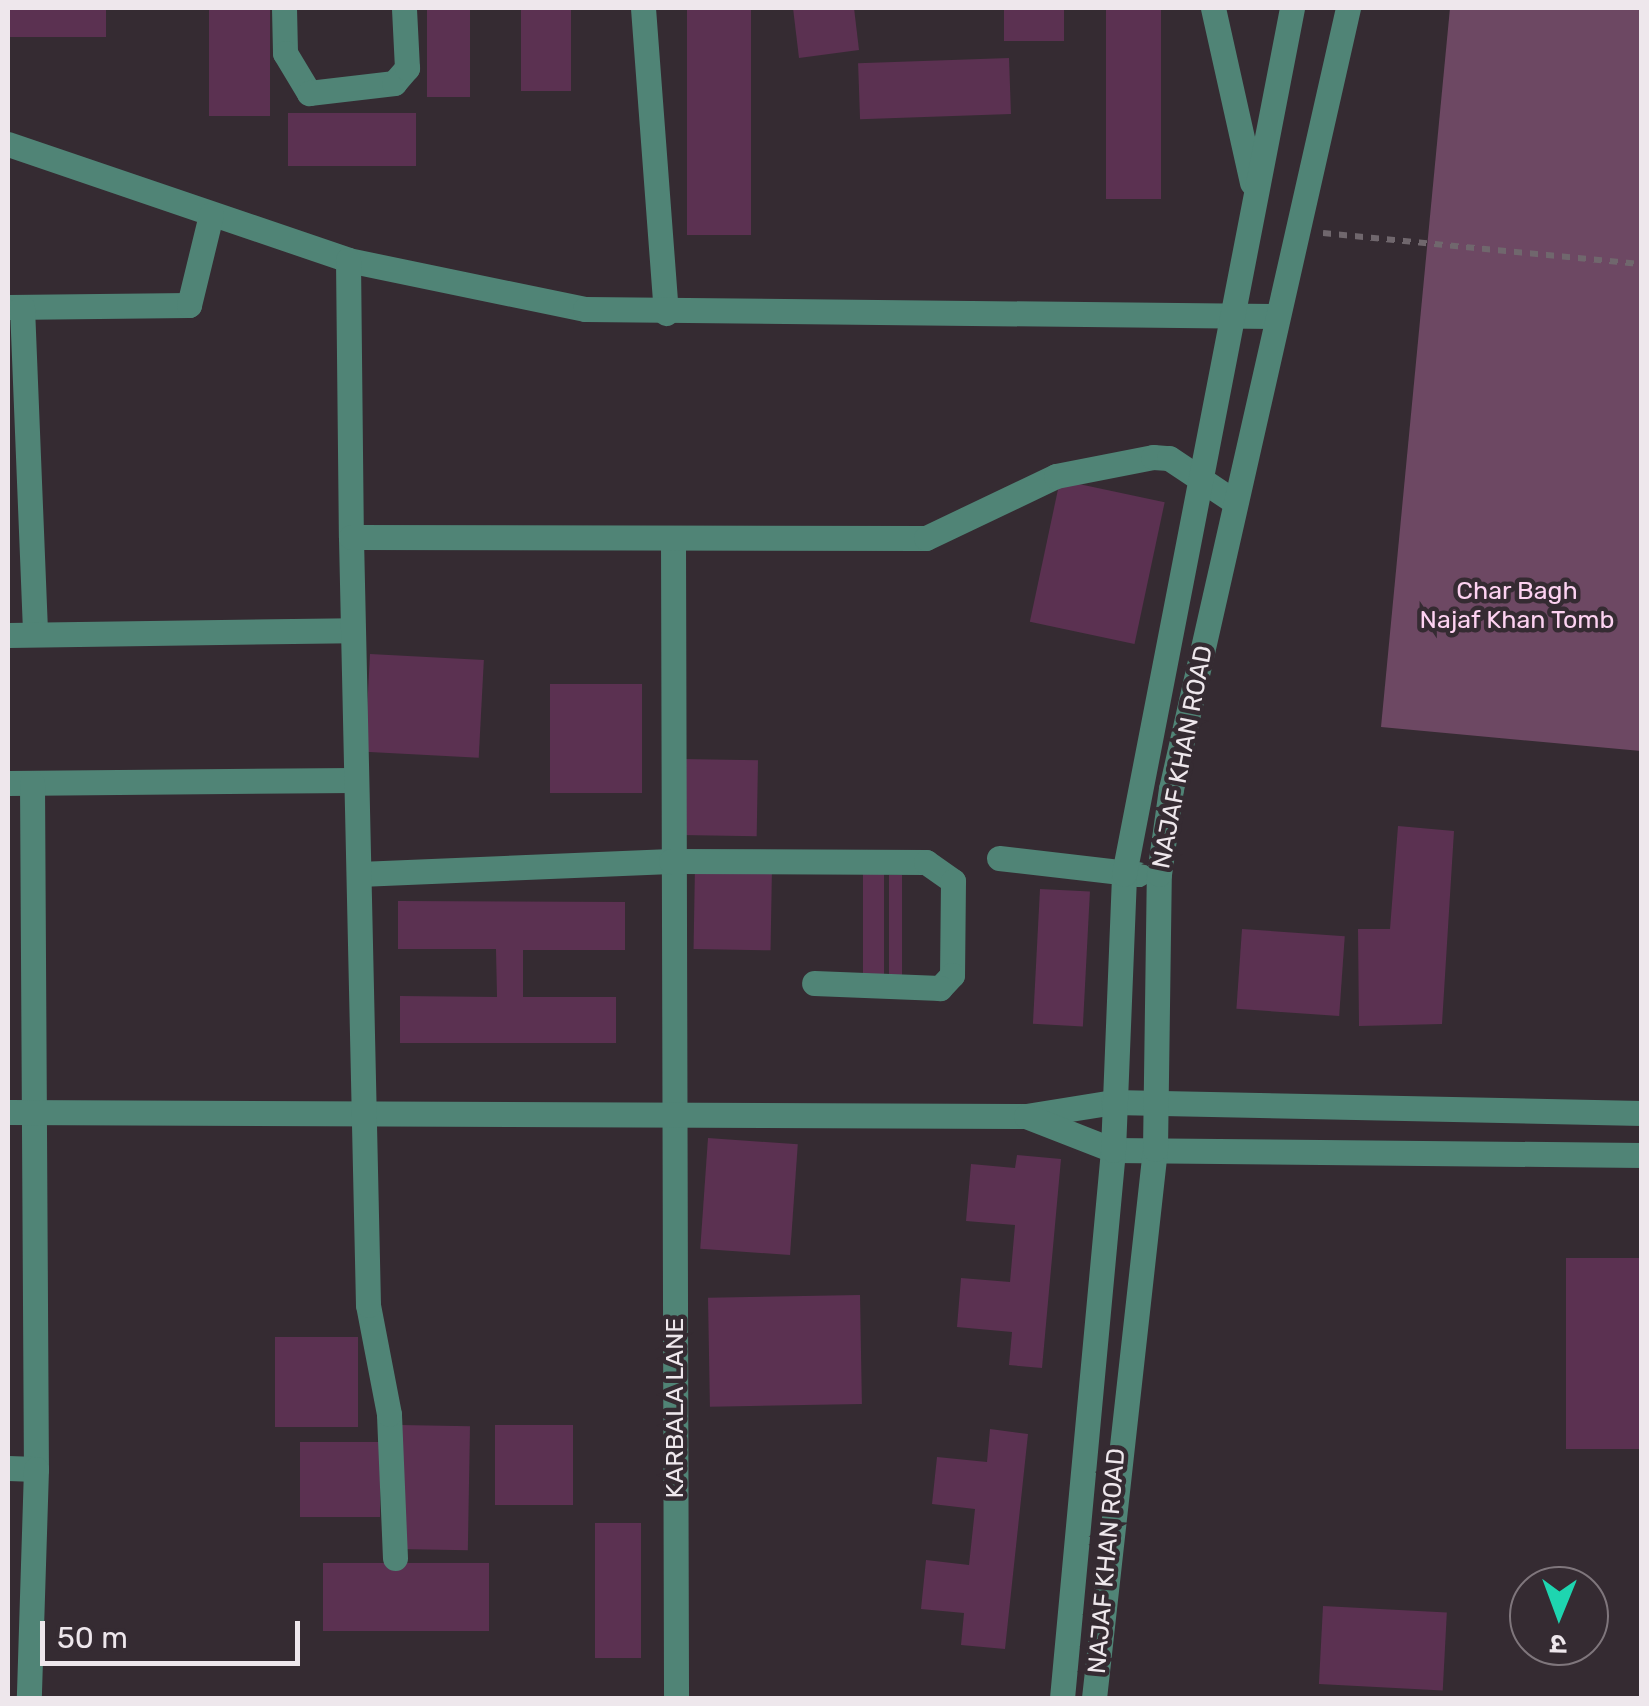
<!DOCTYPE html>
<meta charset="utf-8">
<style>
body{margin:0}
#map{position:relative;width:1649px;height:1706px;overflow:hidden;background:#352b32;font-family:Rubik,"Noto Sans Devanagari",sans-serif}
div>[style]{position:absolute}
.green>*{inset:0;background:#6d4863}
.building>*{inset:0;background:#5b3151;transform-origin:0 0}
.path>*{height:6px;margin-top:-3px;transform-origin:0;background:repeating-linear-gradient(90deg,#70676d 0 8px,transparent 0 16px)}
.minor>*{height:25px;margin:-12.5px;padding:0 12.5px;transform-origin:12.5px;border-radius:12.5px;background:#508476}
span{translate:-50% -50%;white-space:nowrap;text-align:center;line-height:1.15;-webkit-text-stroke:9px #352b32;paint-order:stroke}
.park-label{font-size:25px;color:#fdd2f1}
.street-label{font-size:25px;color:#eee7ec}
.frame{position:absolute;inset:0;border:10px solid #eee7ec;pointer-events:none}
.north{position:absolute;left:1509px;top:1566px;width:100px;height:100px;box-sizing:border-box;background:#352b32;border:2px solid #7f767c;border-radius:50%;rotate:181deg;font-size:28px;font-weight:700;line-height:40px;text-align:center;color:#eee7ec}
.north::after{content:'';display:block;margin:auto;width:35px;height:45px;background:#1ed5b0;clip-path:polygon(50% 0,100% 100%,50% 72%,0 100%)}
.scale{position:absolute;left:40px;top:1621px;width:260px;height:45px;box-sizing:border-box;border:5px solid #eee7ec;border-top:0;padding-left:12px;font-size:30px;line-height:35px;white-space:nowrap;color:#eee7ec;-webkit-text-stroke:8px #352b32;paint-order:stroke}
</style>
<div id="map">
<div class="green">
<i style="clip-path:polygon(1450px 8px,1641px 8px,1641px 751px,1381px 727px)"></i>
</div>
<div class="building">
<i style="left:8px;top:8px;width:98px;height:29px"></i>
<i style="left:209px;top:8px;width:61px;height:108px"></i>
<i style="left:427px;top:8px;width:43px;height:89px"></i>
<i style="left:521px;top:8px;width:50px;height:83px"></i>
<i style="left:687px;top:8px;width:64px;height:227px"></i>
<i style="clip-path:polygon(793px 8px,854px 8px,859px 50px,799px 58px)"></i>
<i style="left:1004px;top:8px;width:60px;height:33px"></i>
<i style="left:1106px;top:8px;width:55px;height:191px"></i>
<i style="left:1009px;top:58px;width:56px;height:151px;rotate:88deg"></i>
<i style="left:288px;top:113px;width:128px;height:53px"></i>
<i style="left:1060px;top:480px;width:107px;height:145px;rotate:12deg"></i>
<i style="left:370px;top:654px;width:114px;height:98px;rotate:3deg"></i>
<i style="left:550px;top:684px;width:92px;height:109px"></i>
<i style="left:682px;top:759px;width:76px;height:76px;rotate:1deg"></i>
<i style="clip-path:polygon(1398px 826px,1454px 831px,1442px 1024px,1359px 1026px,1358px 929px,1390px 929px)"></i>
<i style="left:695px;top:866px;width:77px;height:83px;rotate:1deg"></i>
<i style="left:863px;top:866px;width:21px;height:115px"></i>
<i style="left:889px;top:875px;width:13px;height:104px"></i>
<i style="left:1040px;top:889px;width:50px;height:135px;rotate:3deg"></i>
<i style="clip-path:polygon(398px 901px,625px 902px,625px 950px,523px 950px,523px 997px,616px 997px,616px 1043px,400px 1043px,400px 996px,497px 997px,496px 949px,398px 949px)"></i>
<i style="left:1242px;top:929px;width:103px;height:80px;rotate:4deg"></i>
<i style="left:708px;top:1138px;width:90px;height:111px;rotate:4deg"></i>
<i style="clip-path:polygon(1017px 1155px,1061px 1159px,1042px 1368px,1009px 1365px,1012px 1332px,957px 1327px,961px 1278px,1010px 1282px,1015px 1225px,966px 1221px,971px 1164px,1015px 1168px)"></i>
<i style="left:1566px;top:1258px;width:76px;height:191px"></i>
<i style="left:860px;top:1295px;width:109px;height:152px;rotate:89deg"></i>
<i style="left:275px;top:1337px;width:83px;height:90px"></i>
<i style="left:400px;top:1425px;width:70px;height:124px;rotate:1deg"></i>
<i style="left:495px;top:1425px;width:78px;height:80px"></i>
<i style="clip-path:polygon(990px 1429px,1028px 1434px,1005px 1649px,961px 1645px,964px 1613px,921px 1609px,926px 1560px,969px 1565px,975px 1509px,932px 1504px,937px 1457px,987px 1462px)"></i>
<i style="left:300px;top:1442px;width:80px;height:75px"></i>
<i style="left:595px;top:1523px;width:46px;height:135px"></i>
<i style="left:323px;top:1563px;width:166px;height:68px"></i>
<i style="left:1323px;top:1606px;width:124px;height:78px;rotate:3deg"></i>
</div>
<div class="path">
<i style="left:1323px;top:233px;width:321px;rotate:5.6deg"></i>
</div>
<div class="minor">
<i style="left:284px;top:8px;width:45px;rotate:88.7deg"></i>
<i style="left:285px;top:53px;width:47px;rotate:59deg"></i>
<i style="left:309px;top:93px;width:86px;rotate:-6.7deg"></i>
<i style="left:394px;top:83px;width:20px;rotate:-49deg"></i>
<i style="left:407px;top:68px;width:60px;rotate:-92.9deg"></i>
<i style="left:643px;top:8px;width:306px;rotate:85.7deg"></i>
<i style="left:1213px;top:8px;width:179px;rotate:77.4deg"></i>
<i style="left:8px;top:144px;width:359px;rotate:18.8deg"></i>
<i style="left:348px;top:260px;width:242px;rotate:11.7deg"></i>
<i style="left:585px;top:309px;width:690px;rotate:0.58deg"></i>
<i style="left:348px;top:260px;width:277px;rotate:89.4deg"></i>
<i style="left:8px;top:307px;width:181px;rotate:-0.6deg"></i>
<i style="left:189px;top:305px;width:93px;rotate:-76.3deg"></i>
<i style="left:22px;top:307px;width:327px;rotate:87.7deg"></i>
<i style="left:673px;top:539px;width:1159px;rotate:89.85deg"></i>
<i style="left:8px;top:635px;width:343px;rotate:-0.8deg"></i>
<i style="left:8px;top:783px;width:346px;rotate:-0.5deg"></i>
<i style="left:32px;top:783px;width:686px;rotate:89.67deg"></i>
<i style="left:999px;top:858px;width:140px;rotate:6.6deg"></i>
<i style="left:359px;top:874px;width:312px;rotate:-2.4deg"></i>
<i style="left:671px;top:861px;width:255px;rotate:0.2deg"></i>
<i style="left:926px;top:862px;width:33px;rotate:35deg"></i>
<i style="left:953px;top:881px;width:94px;rotate:90.6deg"></i>
<i style="left:952px;top:975px;width:18px;rotate:133deg"></i>
<i style="left:940px;top:988px;width:126px;rotate:-177.7deg"></i>
<i style="left:8px;top:1112px;width:1018px;rotate:0.23deg"></i>
<i style="left:1026px;top:1116px;width:88px;rotate:-9.1deg"></i>
<i style="left:1113px;top:1102px;width:529px;rotate:1.19deg"></i>
<i style="left:1026px;top:1116px;width:93px;rotate:21.3deg"></i>
<i style="left:1113px;top:1150px;width:529px;rotate:0.54deg"></i>
<i style="left:8px;top:1468px;width:28px;rotate:2deg"></i>
<i style="left:36px;top:1469px;width:229px;rotate:91.8deg"></i>
<i style="left:395px;top:1558px;width:144px;rotate:-92.4deg"></i>
<i style="left:389px;top:1414px;width:111px;rotate:-100.9deg"></i>
<i style="left:368px;top:1305px;width:768px;rotate:-91.27deg"></i>
<i style="left:351px;top:537px;width:575px;rotate:0.1deg"></i>
<i style="left:926px;top:538px;width:144px;rotate:-25.5deg"></i>
<i style="left:1056px;top:476px;width:99px;rotate:-11.1deg"></i>
<i style="left:1153px;top:457px;width:16px;rotate:4deg"></i>
<i style="left:1169px;top:458px;width:79px;rotate:33.7deg"></i>
<i style="left:1062px;top:1698px;width:550px;rotate:-84.68deg"></i>
<i style="left:1113px;top:1150px;width:276px;rotate:-87.7deg"></i>
<i style="left:1124px;top:874px;width:882px;rotate:-79.02deg"></i>
<i style="left:1094px;top:1698px;width:552px;rotate:-83.66deg"></i>
<i style="left:1155px;top:1149px;width:275px;rotate:-89.2deg"></i>
<i style="left:1159px;top:874px;width:86px;rotate:-82deg"></i>
<i style="left:1171px;top:789px;width:801px;rotate:-77.23deg"></i>
</div>
<div class="park-label">
<span style="left:1517px;top:606px">Char Bagh<br>Najaf Khan Tomb</span>
</div>
<div class="street-label">
<span style="left:1183px;top:757px;rotate:-79deg">NAJAF KHAN ROAD</span>
<span style="left:675px;top:1408px;rotate:-90deg">KARBALA LANE</span>
<span style="left:1107px;top:1561px;rotate:-85deg">NAJAF KHAN ROAD</span>
</div>
<div class="frame"></div>
<div class="north">उ</div>
<div class="scale">50 m</div>
</div>
